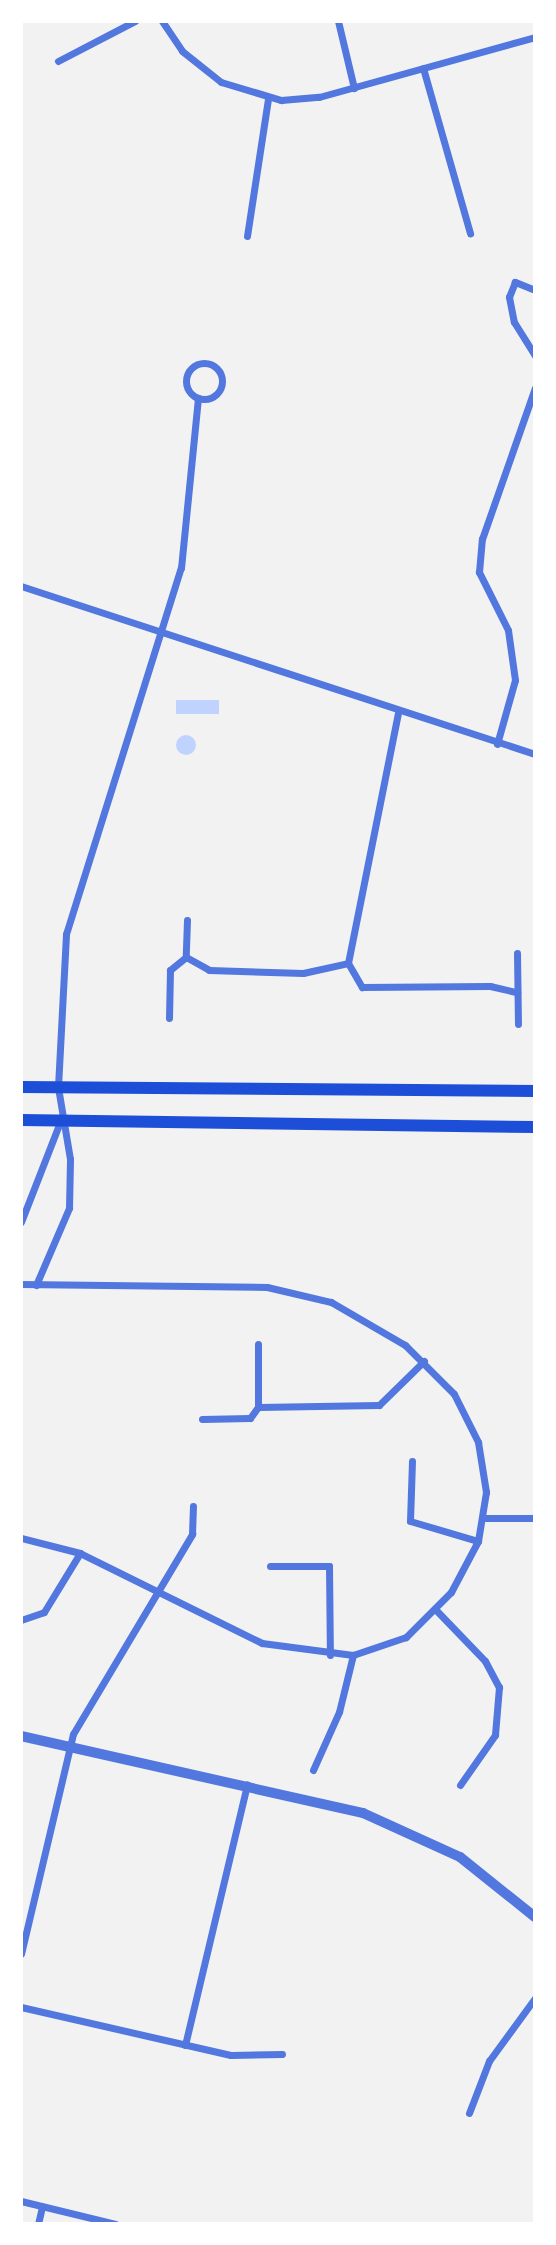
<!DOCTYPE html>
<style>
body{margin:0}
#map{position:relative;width:556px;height:2245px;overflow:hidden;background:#f2f2f2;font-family:Bitter,serif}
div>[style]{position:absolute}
.water>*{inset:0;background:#bfd3fe;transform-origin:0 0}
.round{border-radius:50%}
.minor>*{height:7px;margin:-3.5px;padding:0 3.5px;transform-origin:3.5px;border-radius:3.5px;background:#5277de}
.minor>.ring{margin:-3.5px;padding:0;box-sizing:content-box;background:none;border:7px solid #5277de;border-radius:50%}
.tertiary>*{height:10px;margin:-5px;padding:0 5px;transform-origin:5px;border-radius:5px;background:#5277de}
.primary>*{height:12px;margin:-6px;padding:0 6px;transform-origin:6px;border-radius:6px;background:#1d4ed8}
span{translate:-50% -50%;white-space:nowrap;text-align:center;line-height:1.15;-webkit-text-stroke:7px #fff;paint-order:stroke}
.frame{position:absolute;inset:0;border:23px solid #fff;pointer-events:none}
</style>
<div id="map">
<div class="water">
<i style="left:219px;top:700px;width:14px;height:43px;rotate:90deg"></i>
<i class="round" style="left:176px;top:735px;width:20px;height:20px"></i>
</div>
<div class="minor">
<i style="left:162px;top:21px;width:36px;rotate:56deg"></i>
<i style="left:182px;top:51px;width:50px;rotate:38.5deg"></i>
<i style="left:221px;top:82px;width:63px;rotate:16.7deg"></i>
<i style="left:281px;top:100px;width:38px;rotate:-5deg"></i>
<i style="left:319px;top:97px;width:224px;rotate:-15.5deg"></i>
<i style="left:338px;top:21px;width:69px;rotate:76.6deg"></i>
<i style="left:58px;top:61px;width:87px;rotate:-27.5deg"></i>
<i style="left:423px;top:68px;width:172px;rotate:74.1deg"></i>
<i style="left:247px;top:236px;width:140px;rotate:-81.3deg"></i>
<i style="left:535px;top:290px;width:22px;rotate:-158deg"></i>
<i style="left:515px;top:282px;width:16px;rotate:112deg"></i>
<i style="left:509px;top:297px;width:25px;rotate:79deg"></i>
<i style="left:514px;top:322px;width:40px;rotate:58deg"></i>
<i class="ring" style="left:186px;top:363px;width:29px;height:29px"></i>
<i style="left:21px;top:586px;width:541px;rotate:18.1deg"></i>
<i style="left:497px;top:744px;width:66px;rotate:-74.3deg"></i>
<i style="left:515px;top:680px;width:50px;rotate:-98deg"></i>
<i style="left:508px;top:630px;width:65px;rotate:-116.6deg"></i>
<i style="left:479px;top:572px;width:33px;rotate:-85deg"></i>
<i style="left:482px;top:539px;width:160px;rotate:-70.7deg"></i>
<i style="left:187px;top:920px;width:37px;rotate:92deg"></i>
<i style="left:186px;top:957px;width:26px;rotate:29deg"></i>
<i style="left:209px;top:970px;width:94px;rotate:1.8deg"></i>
<i style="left:303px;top:973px;width:46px;rotate:-12.5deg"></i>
<i style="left:348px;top:963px;width:255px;rotate:-78.7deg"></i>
<i style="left:517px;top:953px;width:71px;rotate:89.2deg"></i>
<i style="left:348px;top:963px;width:28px;rotate:60deg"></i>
<i style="left:362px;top:987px;width:128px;rotate:-0.4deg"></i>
<i style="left:490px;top:986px;width:28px;rotate:13deg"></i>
<i style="left:169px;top:1018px;width:48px;rotate:-88.8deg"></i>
<i style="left:170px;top:970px;width:21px;rotate:-39deg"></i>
<i style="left:21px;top:1222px;width:107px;rotate:-68.7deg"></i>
<i style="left:21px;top:1284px;width:246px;rotate:0.7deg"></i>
<i style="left:267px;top:1287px;width:66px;rotate:13.2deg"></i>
<i style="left:331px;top:1302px;width:86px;rotate:30.2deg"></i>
<i style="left:405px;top:1345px;width:69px;rotate:45deg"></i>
<i style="left:454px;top:1394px;width:54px;rotate:63.4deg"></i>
<i style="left:478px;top:1442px;width:51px;rotate:80.9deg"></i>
<i style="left:486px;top:1492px;width:50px;rotate:99.3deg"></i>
<i style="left:478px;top:1541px;width:58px;rotate:117.9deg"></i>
<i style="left:451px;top:1592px;width:64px;rotate:135deg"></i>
<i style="left:406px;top:1637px;width:56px;rotate:161.2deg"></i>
<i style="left:353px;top:1655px;width:92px;rotate:-172.5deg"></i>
<i style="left:262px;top:1643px;width:203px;rotate:-153.7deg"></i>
<i style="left:80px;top:1553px;width:61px;rotate:-165.7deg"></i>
<i style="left:36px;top:1285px;width:84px;rotate:-66.8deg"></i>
<i style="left:69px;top:1208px;width:49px;rotate:-88.8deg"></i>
<i style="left:70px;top:1159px;width:73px;rotate:-99.5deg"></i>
<i style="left:58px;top:1087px;width:153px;rotate:-87deg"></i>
<i style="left:66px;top:934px;width:384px;rotate:-72.6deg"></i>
<i style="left:181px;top:568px;width:171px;rotate:-84.3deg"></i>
<i style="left:258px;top:1407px;width:121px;rotate:-0.9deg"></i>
<i style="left:379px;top:1405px;width:63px;rotate:-44.4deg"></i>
<i style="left:202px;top:1419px;width:48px;rotate:-1.2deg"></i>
<i style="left:250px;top:1418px;width:14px;rotate:-54deg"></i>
<i style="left:258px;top:1407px;width:63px;rotate:-90deg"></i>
<i style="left:412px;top:1461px;width:60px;rotate:91.9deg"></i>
<i style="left:410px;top:1521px;width:71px;rotate:16.4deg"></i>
<i style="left:484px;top:1518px;width:51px"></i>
<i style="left:270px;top:1566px;width:59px"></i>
<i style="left:329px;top:1566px;width:89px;rotate:89.4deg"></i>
<i style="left:435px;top:1609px;width:72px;rotate:46.1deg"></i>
<i style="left:485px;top:1661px;width:30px;rotate:62deg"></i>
<i style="left:499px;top:1687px;width:48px;rotate:94.8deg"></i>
<i style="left:495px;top:1735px;width:61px;rotate:125deg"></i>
<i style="left:21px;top:1620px;width:24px;rotate:-19deg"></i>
<i style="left:44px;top:1612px;width:69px;rotate:-58.6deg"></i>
<i style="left:313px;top:1770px;width:64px;rotate:-65.9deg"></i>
<i style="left:339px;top:1712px;width:59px;rotate:-76.2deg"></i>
<i style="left:21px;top:1954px;width:226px;rotate:-76.7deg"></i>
<i style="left:73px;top:1734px;width:233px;rotate:-59.2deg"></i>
<i style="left:192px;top:1534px;width:28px;rotate:-88deg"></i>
<i style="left:21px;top:2007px;width:215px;rotate:12.9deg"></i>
<i style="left:231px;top:2055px;width:51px;rotate:-1.1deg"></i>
<i style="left:185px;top:2045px;width:268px;rotate:-76.6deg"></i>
<i style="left:469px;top:2113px;width:56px;rotate:-69deg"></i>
<i style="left:489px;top:2061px;width:78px;rotate:-53.9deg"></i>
<i style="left:21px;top:2201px;width:97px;rotate:13.7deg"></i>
<i style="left:38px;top:2224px;width:18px;rotate:-77deg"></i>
</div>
<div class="tertiary">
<i style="left:21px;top:1736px;width:351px;rotate:12.7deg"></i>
<i style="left:363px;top:1813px;width:107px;rotate:24.4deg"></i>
<i style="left:460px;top:1857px;width:96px;rotate:38.7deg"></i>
</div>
<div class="primary">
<i style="left:21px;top:1087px;width:514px;rotate:0.45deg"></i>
<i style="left:21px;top:1120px;width:514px;rotate:0.78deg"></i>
</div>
<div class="frame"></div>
</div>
